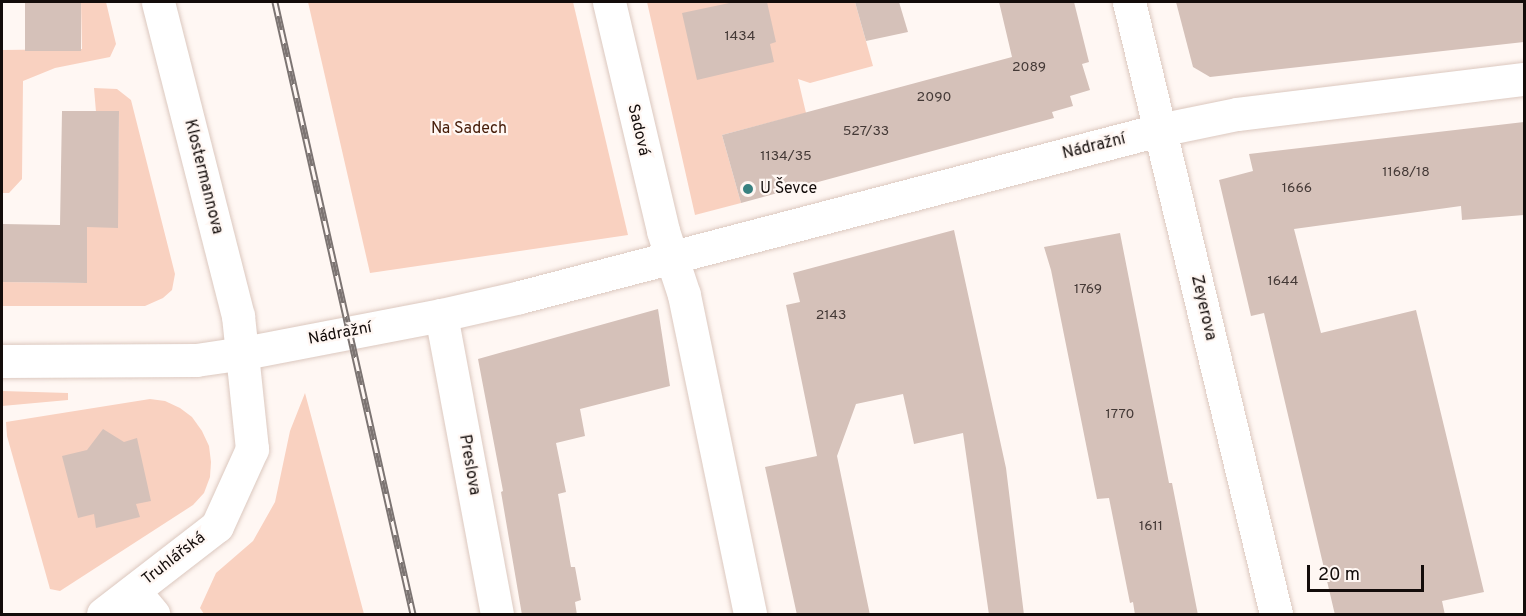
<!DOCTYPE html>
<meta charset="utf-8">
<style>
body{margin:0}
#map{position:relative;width:1526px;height:616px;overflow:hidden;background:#fff7f3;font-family:Overpass,sans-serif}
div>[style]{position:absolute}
.green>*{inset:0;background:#f9d1c0}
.building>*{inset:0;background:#d5c1b9;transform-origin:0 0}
.roads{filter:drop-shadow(0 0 2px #dcc8bf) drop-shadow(0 0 2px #dcc8bf)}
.street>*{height:33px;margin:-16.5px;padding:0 16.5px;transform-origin:16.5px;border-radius:16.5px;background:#fff}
.secondary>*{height:33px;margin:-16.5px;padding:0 16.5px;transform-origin:16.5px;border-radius:16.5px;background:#fff}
.rail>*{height:7px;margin-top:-3.5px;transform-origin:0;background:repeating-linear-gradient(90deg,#fff7f3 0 14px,#7c7472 0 28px);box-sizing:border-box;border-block:2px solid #7c7472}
.dots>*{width:16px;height:16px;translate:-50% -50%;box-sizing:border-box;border:3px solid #fff7f3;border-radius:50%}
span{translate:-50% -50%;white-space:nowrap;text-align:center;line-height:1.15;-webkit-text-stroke:4.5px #fff7f3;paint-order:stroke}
.number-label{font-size:14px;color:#443936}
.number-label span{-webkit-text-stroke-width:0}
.park-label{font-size:16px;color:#461c08}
.street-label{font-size:16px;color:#130c0a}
.poi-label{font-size:16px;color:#130c0a}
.left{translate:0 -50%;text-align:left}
.frame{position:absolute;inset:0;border:3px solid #130c0a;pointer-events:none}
.scale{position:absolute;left:1307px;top:565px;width:117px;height:27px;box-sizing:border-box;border:3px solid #130c0a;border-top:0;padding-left:8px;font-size:18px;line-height:21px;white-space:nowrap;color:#130c0a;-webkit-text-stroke:4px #fff7f3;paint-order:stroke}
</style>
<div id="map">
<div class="green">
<i style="clip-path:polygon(81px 2px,106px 2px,116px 44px,110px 57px,55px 68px,23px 81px,22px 179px,9px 193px,2px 193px,2px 50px,82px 49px)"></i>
<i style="clip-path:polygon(308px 2px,573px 2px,628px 235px,370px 273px)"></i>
<i style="clip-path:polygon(647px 2px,855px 2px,873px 66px,810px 83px,798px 79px,806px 113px,722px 135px,741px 203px,695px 215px)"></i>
<i style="clip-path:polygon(94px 88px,117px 89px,131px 100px,175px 274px,172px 290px,163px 298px,145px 306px,2px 306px,2px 282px,87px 283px,87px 227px,117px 227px,119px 112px,96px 112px)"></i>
<i style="clip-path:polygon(2px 391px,68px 393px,68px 400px,2px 406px)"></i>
<i style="clip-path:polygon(305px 393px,364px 614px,204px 614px,200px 608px,216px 573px,253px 541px,275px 502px,290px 431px)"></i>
<i style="clip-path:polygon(150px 399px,165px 401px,180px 408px,192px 417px,202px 431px,209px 446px,211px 462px,210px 477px,204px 493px,193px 505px,60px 591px,50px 589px,7px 436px,6px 422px)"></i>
</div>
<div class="building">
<i style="left:25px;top:2px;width:56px;height:49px"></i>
<i style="clip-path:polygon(734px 2px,767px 2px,776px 42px,770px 44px,774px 62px,697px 80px,682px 13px)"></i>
<i style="clip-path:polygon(855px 2px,899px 2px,908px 32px,866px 41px)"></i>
<i style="clip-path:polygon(999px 2px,1074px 2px,1089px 62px,1082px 64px,1090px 90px,1070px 96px,1073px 106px,1052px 112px,1054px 118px,741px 203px,722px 135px,1012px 57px)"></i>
<i style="clip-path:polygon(1176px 2px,1524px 2px,1524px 42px,1210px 77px,1193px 67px)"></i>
<i style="clip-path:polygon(62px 111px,119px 111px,118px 228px,87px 227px,87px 283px,2px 282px,2px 224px,60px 225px)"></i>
<i style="clip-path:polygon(1524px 122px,1524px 215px,1462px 220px,1461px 206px,1294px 229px,1321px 333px,1416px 310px,1484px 592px,1442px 601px,1445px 615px,1335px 615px,1264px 313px,1251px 316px,1219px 180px,1253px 171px,1249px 154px)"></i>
<i style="clip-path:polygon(954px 230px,1006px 468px,1024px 615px,989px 615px,963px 433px,914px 444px,903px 394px,856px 404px,837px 456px,870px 615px,797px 615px,765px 467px,817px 456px,786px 305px,800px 302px,793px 273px)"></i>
<i style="clip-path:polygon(1120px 233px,1169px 483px,1172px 483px,1198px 615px,1135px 615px,1133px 602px,1130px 603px,1109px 498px,1097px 499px,1051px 270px,1044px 247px)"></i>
<i style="clip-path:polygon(658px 309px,670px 386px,580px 409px,585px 436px,556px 443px,566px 492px,558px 494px,571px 567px,575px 567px,581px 600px,575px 602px,577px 615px,522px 615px,501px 492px,503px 491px,478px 359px)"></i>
<i style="clip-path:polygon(103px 429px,124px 442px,137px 438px,151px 501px,136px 504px,140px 517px,96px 528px,94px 514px,78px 518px,62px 456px,87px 450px)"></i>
</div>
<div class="roads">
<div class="street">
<i style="left:609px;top:2px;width:235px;rotate:76.7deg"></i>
<i style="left:663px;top:231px;width:67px;rotate:71.8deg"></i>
<i style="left:684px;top:295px;width:326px;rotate:78.3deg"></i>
<i style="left:441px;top:315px;width:304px;rotate:79.4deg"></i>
<i style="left:2px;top:361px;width:194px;rotate:-0.3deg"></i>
<i style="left:196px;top:360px;width:49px;rotate:-8.3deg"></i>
<i style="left:244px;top:353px;width:201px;rotate:-10.9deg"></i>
<i style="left:441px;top:315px;width:81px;rotate:-12.8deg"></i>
<i style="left:520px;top:297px;width:660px;rotate:-14.65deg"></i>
<i style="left:1159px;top:130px;width:80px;rotate:-11.6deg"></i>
<i style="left:1237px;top:114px;width:289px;rotate:-7deg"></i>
<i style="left:134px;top:591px;width:30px;rotate:50deg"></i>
<i style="left:103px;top:614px;width:144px;rotate:-37.7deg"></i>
<i style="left:217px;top:526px;width:85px;rotate:-65.6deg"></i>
<i style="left:252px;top:449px;width:134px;rotate:-96deg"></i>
<i style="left:238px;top:316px;width:324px;rotate:-104.3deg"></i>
</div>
<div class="secondary">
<i style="left:1129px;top:2px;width:629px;rotate:76.49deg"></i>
</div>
</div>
<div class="rail">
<i style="left:275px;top:2px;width:627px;rotate:77.29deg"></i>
</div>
<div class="dots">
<i style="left:748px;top:189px;background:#388180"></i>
</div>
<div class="number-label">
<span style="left:740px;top:37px">1434</span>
<span style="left:1029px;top:68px">2089</span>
<span style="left:934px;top:98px">2090</span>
<span style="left:866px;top:132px">527/33</span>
<span style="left:786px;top:157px">1134/35</span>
<span style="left:1406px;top:173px">1168/18</span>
<span style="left:1297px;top:189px">1666</span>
<span style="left:1283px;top:282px">1644</span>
<span style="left:1088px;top:290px">1769</span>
<span style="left:831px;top:316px">2143</span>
<span style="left:1120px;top:415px">1770</span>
<span style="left:1151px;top:527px">1611</span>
</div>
<div class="park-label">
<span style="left:469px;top:129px">Na Sadech</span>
</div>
<div class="street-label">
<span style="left:638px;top:130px;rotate:77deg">Sadová</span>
<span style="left:1094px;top:147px;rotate:-14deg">Nádražní</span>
<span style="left:203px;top:177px;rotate:76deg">Klostermannova</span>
<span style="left:1203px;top:308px;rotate:77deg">Zeyerova</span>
<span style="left:340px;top:334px;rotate:-11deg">Nádražní</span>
<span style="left:469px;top:465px;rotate:80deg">Preslova</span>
<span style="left:174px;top:559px;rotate:-38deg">Truhlářská</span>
</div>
<div class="poi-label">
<span class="left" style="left:760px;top:189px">U Ševce</span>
</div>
<div class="frame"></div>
<div class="scale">20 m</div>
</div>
